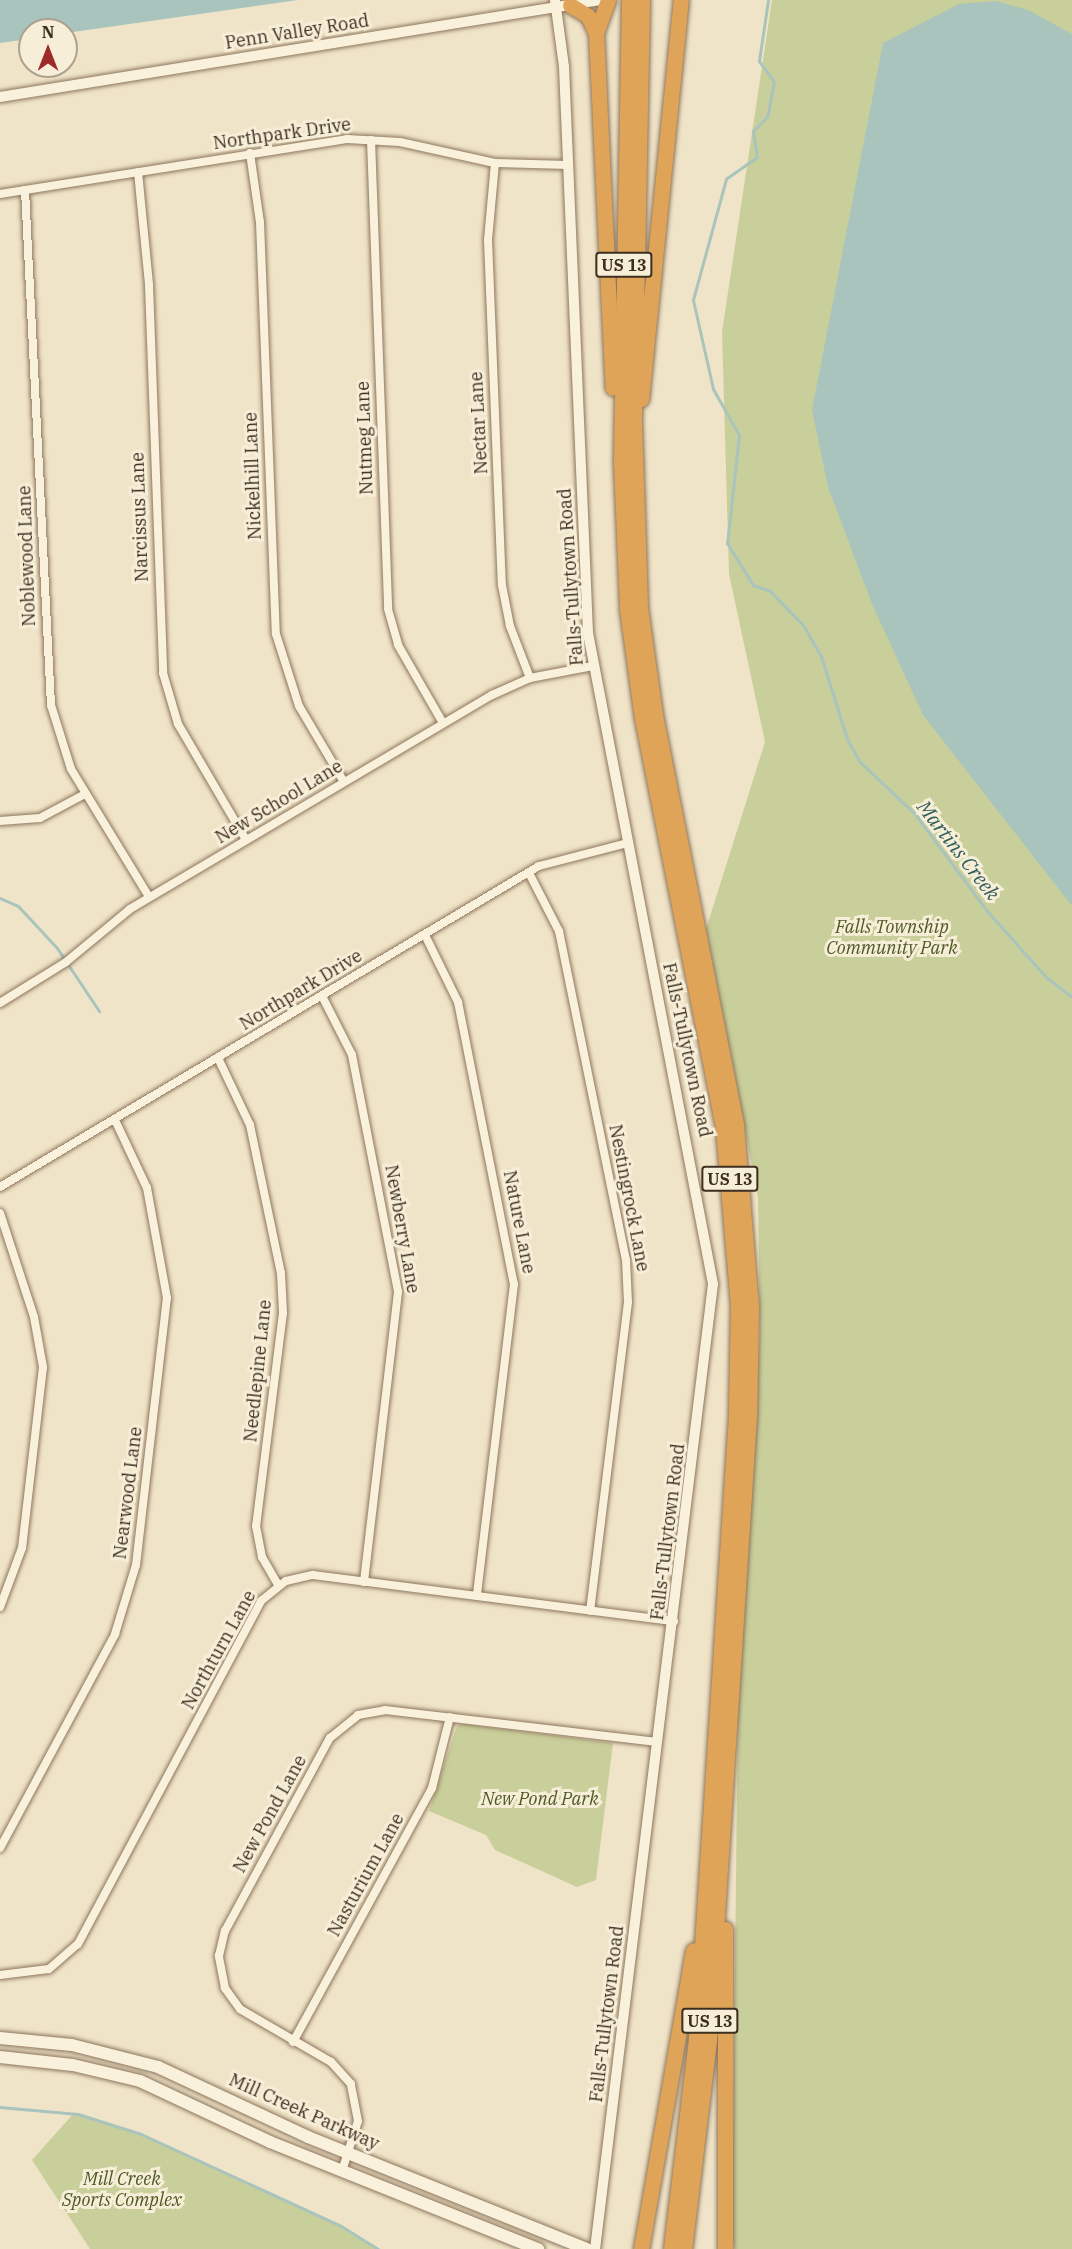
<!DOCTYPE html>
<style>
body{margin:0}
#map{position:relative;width:1072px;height:2249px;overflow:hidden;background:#f0e4c8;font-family:"IBM Plex Serif",serif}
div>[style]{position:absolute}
.green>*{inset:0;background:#c9cf9b}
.water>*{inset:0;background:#a9c4bc}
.stream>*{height:3px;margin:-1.5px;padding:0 1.5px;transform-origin:1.5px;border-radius:1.5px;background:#a9c4bc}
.roads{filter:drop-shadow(0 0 2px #8d765c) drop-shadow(0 0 2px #8d765c)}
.minor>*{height:8px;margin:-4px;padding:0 4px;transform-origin:4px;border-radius:4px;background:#faf1dc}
.tertiary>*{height:10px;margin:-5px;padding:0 5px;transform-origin:5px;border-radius:5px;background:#faf1dc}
.secondary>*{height:12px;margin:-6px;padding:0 6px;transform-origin:6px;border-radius:6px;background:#faf1dc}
.motorway>*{height:15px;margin:-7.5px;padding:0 7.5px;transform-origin:7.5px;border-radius:7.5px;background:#e0a458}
span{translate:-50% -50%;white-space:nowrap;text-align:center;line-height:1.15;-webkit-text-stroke:6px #f7eed8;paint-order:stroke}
.shield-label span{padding:2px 4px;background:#f7eed8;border:2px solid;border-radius:4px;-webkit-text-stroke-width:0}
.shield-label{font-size:16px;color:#3d2e20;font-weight:700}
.street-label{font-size:18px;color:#3d2e20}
.park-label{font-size:18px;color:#4d5a26;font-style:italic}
.water-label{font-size:20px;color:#2f5d5a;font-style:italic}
.north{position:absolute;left:18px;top:18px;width:60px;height:60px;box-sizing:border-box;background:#f7eed8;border:2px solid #ada18e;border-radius:50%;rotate:0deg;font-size:16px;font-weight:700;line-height:24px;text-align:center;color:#3d2e20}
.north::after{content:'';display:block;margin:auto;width:21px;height:27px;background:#9e2a2b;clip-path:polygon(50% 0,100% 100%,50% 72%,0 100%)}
</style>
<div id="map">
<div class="green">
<i style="clip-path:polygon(772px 0,1072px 0,1072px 2249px,735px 2249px,732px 2238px,738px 1698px,760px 1336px,758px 1197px,706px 929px,765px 742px,729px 574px,722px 332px)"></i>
<i style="clip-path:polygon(462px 1724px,613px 1743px,596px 1880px,577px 1887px,495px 1850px,486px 1835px,429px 1811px,457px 1726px)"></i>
<i style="clip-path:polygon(74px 2113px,141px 2134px,341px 2226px,376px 2249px,90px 2249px,32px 2160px)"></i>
</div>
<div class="water">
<i style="clip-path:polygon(0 0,298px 0,66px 33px,30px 30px,30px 39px,0 43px)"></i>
<i style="clip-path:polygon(996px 1px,1028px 10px,1072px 34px,1072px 906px,923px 715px,872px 604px,828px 487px,812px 410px,883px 43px,959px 4px)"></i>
</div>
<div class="stream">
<i style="left:768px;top:0;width:62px;rotate:98.4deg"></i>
<i style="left:759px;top:61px;width:26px;rotate:54deg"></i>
<i style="left:774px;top:82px;width:36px;rotate:101deg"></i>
<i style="left:767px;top:117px;width:20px;rotate:135deg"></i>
<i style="left:753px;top:131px;width:26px;rotate:81deg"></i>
<i style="left:757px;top:157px;width:38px;rotate:145deg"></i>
<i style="left:726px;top:179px;width:125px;rotate:105.3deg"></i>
<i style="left:693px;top:300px;width:91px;rotate:77.3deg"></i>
<i style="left:713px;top:389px;width:53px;rotate:60.5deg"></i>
<i style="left:739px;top:435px;width:109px;rotate:96.3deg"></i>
<i style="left:727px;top:543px;width:49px;rotate:58.2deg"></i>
<i style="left:753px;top:585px;width:18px;rotate:19deg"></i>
<i style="left:770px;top:591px;width:47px;rotate:45.9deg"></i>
<i style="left:803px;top:625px;width:36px;rotate:60deg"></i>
<i style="left:821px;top:656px;width:87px;rotate:72.6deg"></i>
<i style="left:847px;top:739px;width:26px;rotate:61deg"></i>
<i style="left:860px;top:762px;width:76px;rotate:43.4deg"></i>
<i style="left:915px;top:814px;width:121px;rotate:53.4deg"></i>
<i style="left:987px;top:911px;width:90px;rotate:48.2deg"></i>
<i style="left:1047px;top:978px;width:31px;rotate:37deg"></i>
<i style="left:0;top:898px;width:20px;rotate:24deg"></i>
<i style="left:18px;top:906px;width:57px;rotate:47.1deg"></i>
<i style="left:57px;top:948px;width:76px;rotate:56.3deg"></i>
<i style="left:0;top:2107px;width:78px;rotate:5.1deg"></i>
<i style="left:78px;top:2114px;width:66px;rotate:17.6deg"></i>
<i style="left:141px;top:2134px;width:220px;rotate:24.7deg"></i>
<i style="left:341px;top:2226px;width:44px;rotate:31.9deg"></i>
</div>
<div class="roads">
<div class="minor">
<i style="left:371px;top:140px;width:469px;rotate:87.9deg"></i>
<i style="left:388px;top:609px;width:37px;rotate:74deg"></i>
<i style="left:398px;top:645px;width:90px;rotate:60deg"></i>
<i style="left:250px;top:153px;width:70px;rotate:81.8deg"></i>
<i style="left:260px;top:222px;width:412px;rotate:87.8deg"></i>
<i style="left:276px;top:634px;width:76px;rotate:72.3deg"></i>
<i style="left:299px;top:706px;width:88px;rotate:59.4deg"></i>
<i style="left:495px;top:163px;width:77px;rotate:95.2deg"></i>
<i style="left:488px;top:240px;width:345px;rotate:87.7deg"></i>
<i style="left:502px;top:585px;width:42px;rotate:79deg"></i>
<i style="left:510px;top:626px;width:56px;rotate:69deg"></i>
<i style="left:138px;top:172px;width:114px;rotate:84.4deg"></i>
<i style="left:149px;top:285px;width:388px;rotate:87.9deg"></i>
<i style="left:163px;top:673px;width:53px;rotate:73.6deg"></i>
<i style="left:178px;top:724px;width:134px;rotate:59.6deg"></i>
<i style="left:25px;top:190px;width:516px;rotate:87.11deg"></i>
<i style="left:51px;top:705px;width:67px;rotate:72.6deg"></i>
<i style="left:71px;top:769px;width:150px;rotate:58.6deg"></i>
<i style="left:0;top:194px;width:351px;rotate:-9deg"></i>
<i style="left:347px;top:139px;width:53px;rotate:3.2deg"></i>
<i style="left:400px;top:142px;width:97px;rotate:12.5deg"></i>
<i style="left:495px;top:163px;width:73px;rotate:1.6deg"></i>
<i style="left:0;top:821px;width:40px;rotate:-4.3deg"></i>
<i style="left:40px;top:818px;width:51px;rotate:-28.1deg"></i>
<i style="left:529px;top:873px;width:65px;rotate:62.7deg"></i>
<i style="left:559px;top:931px;width:336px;rotate:78.5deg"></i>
<i style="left:626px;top:1260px;width:42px;rotate:87.3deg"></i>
<i style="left:628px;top:1302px;width:311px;rotate:97deg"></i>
<i style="left:425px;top:935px;width:75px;rotate:63.8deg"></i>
<i style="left:458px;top:1002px;width:288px;rotate:78.8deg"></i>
<i style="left:514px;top:1284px;width:314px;rotate:96.8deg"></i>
<i style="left:322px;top:996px;width:66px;rotate:63deg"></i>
<i style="left:352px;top:1055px;width:241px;rotate:79deg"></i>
<i style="left:398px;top:1292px;width:292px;rotate:96.7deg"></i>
<i style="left:0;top:1003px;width:78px;rotate:-31.8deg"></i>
<i style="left:66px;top:962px;width:83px;rotate:-39.6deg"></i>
<i style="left:130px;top:909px;width:421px;rotate:-30.6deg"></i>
<i style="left:492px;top:695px;width:42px;rotate:-24.1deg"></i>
<i style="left:530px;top:678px;width:64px;rotate:-10.8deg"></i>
<i style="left:218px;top:1058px;width:74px;rotate:64.5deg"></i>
<i style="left:250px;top:1125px;width:151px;rotate:78.2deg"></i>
<i style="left:281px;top:1273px;width:40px;rotate:87.1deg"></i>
<i style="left:283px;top:1313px;width:215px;rotate:97.2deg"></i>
<i style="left:256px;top:1526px;width:32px;rotate:79deg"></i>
<i style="left:262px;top:1557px;width:32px;rotate:60deg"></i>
<i style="left:0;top:1187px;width:627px;rotate:-30.78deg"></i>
<i style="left:539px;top:866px;width:92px;rotate:-14.5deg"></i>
<i style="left:0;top:1213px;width:109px;rotate:71.9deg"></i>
<i style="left:34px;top:1317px;width:51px;rotate:79.8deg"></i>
<i style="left:43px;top:1367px;width:182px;rotate:96.6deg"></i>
<i style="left:22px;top:1548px;width:63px;rotate:110.4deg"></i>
<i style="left:0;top:1848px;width:243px;rotate:-61.7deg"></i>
<i style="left:115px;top:1634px;width:72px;rotate:-73.1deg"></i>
<i style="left:136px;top:1565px;width:269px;rotate:-83.4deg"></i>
<i style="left:167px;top:1298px;width:112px;rotate:-100.3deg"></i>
<i style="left:147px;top:1188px;width:75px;rotate:-115.2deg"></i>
<i style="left:0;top:1975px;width:49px;rotate:-7deg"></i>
<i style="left:49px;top:1969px;width:38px;rotate:-41deg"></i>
<i style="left:78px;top:1944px;width:389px;rotate:-61.9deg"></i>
<i style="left:261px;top:1601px;width:32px;rotate:-39deg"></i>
<i style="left:286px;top:1581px;width:28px;rotate:-13deg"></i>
<i style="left:313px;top:1575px;width:364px;rotate:7.3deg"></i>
<i style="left:293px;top:2042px;width:290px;rotate:-61.3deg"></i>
<i style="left:432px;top:1788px;width:73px;rotate:-75.8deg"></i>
<i style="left:342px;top:2171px;width:52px;rotate:-72.3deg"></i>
<i style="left:358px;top:2121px;width:38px;rotate:-101deg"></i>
<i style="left:351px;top:2084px;width:30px;rotate:-132deg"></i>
<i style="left:331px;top:2062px;width:105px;rotate:-149.8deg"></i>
<i style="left:240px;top:2009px;width:26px;rotate:-126deg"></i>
<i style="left:225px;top:1988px;width:33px;rotate:-101deg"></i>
<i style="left:219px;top:1956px;width:26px;rotate:-77deg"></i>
<i style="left:225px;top:1931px;width:220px;rotate:-61.5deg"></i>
<i style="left:330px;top:1738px;width:36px;rotate:-39deg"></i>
<i style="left:358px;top:1715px;width:27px;rotate:-10deg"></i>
<i style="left:385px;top:1710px;width:274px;rotate:6.7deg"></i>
</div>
<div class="tertiary">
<i style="left:555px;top:0;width:68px;rotate:82.3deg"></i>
<i style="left:564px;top:67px;width:567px;rotate:87.57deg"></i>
<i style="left:588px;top:633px;width:663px;rotate:79.13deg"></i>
<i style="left:713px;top:1284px;width:972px;rotate:96.97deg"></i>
<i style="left:0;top:97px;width:608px;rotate:-9.18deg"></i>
</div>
<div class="secondary">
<i style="left:0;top:2038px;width:72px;rotate:5.6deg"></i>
<i style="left:72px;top:2045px;width:89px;rotate:14.3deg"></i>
<i style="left:158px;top:2067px;width:166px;rotate:25deg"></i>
<i style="left:308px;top:2137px;width:300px;rotate:21.9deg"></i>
<i style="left:0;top:2057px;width:73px;rotate:6.3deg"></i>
<i style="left:73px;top:2065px;width:69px;rotate:13.4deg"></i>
<i style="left:140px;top:2081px;width:144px;rotate:25.1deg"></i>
<i style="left:270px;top:2142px;width:289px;rotate:21.8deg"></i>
</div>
<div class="motorway">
<i style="left:608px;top:0;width:35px;rotate:110deg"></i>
<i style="left:596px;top:33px;width:355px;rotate:87.3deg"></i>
<i style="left:629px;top:0;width:463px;rotate:91deg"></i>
<i style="left:621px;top:463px;width:146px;rotate:87.6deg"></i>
<i style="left:627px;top:609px;width:110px;rotate:82.2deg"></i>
<i style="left:642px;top:718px;width:417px;rotate:78.8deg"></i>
<i style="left:723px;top:1127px;width:180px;rotate:85.2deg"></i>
<i style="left:738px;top:1306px;width:109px;rotate:91.1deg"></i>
<i style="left:736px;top:1415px;width:625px;rotate:93.67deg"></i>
<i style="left:696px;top:2039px;width:211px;rotate:96.8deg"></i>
<i style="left:642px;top:0;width:425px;rotate:91.1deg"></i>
<i style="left:634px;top:425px;width:183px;rotate:88.1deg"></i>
<i style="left:640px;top:608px;width:108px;rotate:82deg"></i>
<i style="left:655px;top:715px;width:418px;rotate:78.8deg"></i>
<i style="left:736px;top:1125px;width:182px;rotate:85.3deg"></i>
<i style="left:751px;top:1306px;width:110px;rotate:91deg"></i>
<i style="left:749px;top:1416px;width:625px;rotate:93.67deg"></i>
<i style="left:709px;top:2040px;width:210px;rotate:96.8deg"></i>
<i style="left:570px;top:5px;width:21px;rotate:31deg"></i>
<i style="left:588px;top:16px;width:19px;rotate:65deg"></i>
<i style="left:641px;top:399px;width:401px;rotate:-84.3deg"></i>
<i style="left:725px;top:1929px;width:320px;rotate:90deg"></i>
<i style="left:641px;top:2249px;width:303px;rotate:-80.1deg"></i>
</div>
</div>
<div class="shield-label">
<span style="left:624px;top:265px">US 13</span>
<span style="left:730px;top:1179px">US 13</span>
<span style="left:710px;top:2021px">US 13</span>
</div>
<div class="street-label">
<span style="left:297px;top:32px;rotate:-9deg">Penn Valley Road</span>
<span style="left:282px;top:134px;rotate:-8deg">Northpark Drive</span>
<span style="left:479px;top:423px;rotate:-93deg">Nectar Lane</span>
<span style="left:365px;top:438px;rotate:-92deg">Nutmeg Lane</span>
<span style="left:253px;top:476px;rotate:-92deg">Nickelhill Lane</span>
<span style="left:140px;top:517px;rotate:-92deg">Narcissus Lane</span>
<span style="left:27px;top:556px;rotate:-92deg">Noblewood Lane</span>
<span style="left:571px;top:577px;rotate:-94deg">Falls-Tullytown Road</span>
<span style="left:279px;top:802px;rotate:-31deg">New School Lane</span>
<span style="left:301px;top:990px;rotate:-31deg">Northpark Drive</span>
<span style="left:687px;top:1050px;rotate:78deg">Falls-Tullytown Road</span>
<span style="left:629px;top:1198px;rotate:79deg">Nestingrock Lane</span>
<span style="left:519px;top:1222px;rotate:79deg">Nature Lane</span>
<span style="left:402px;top:1229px;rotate:80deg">Newberry Lane</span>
<span style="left:258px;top:1371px;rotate:-84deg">Needlepine Lane</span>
<span style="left:128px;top:1493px;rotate:-83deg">Nearwood Lane</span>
<span style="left:668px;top:1532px;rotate:-83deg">Falls-Tullytown Road</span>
<span style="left:219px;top:1650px;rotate:-61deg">Northturn Lane</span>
<span style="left:270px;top:1814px;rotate:-61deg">New Pond Lane</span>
<span style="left:366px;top:1875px;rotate:-61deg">Nasturium Lane</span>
<span style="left:607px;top:2014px;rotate:-83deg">Falls-Tullytown Road</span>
<span style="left:304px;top:2112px;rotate:24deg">Mill Creek Parkway</span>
</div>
<div class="park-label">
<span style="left:892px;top:938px">Falls Township<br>Community Park</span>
<span style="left:540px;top:1799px">New Pond Park</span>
<span style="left:122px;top:2190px">Mill Creek<br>Sports Complex</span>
</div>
<div class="water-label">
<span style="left:959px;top:850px;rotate:52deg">Martins Creek</span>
</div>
<div class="north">N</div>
</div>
